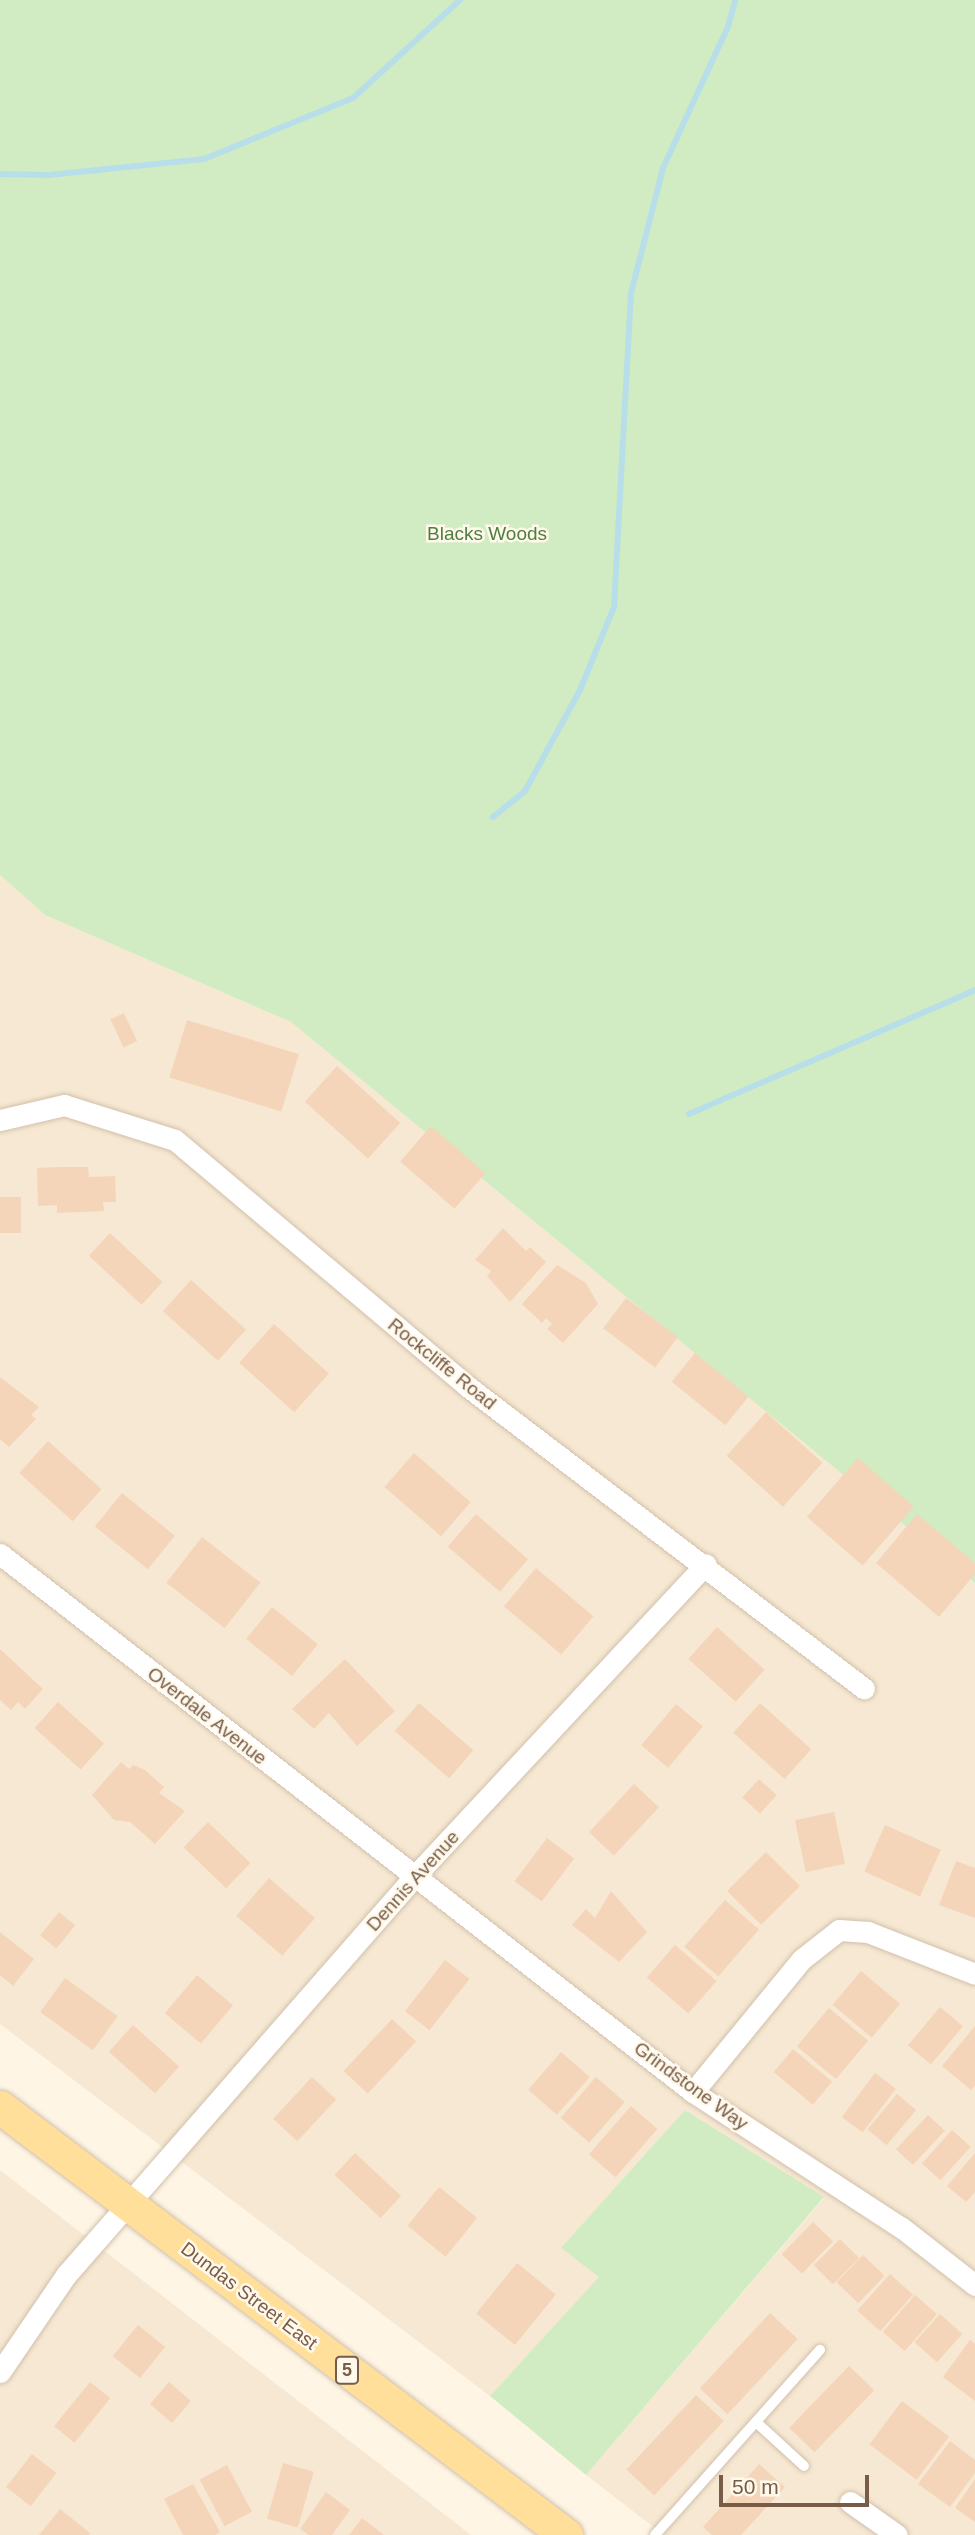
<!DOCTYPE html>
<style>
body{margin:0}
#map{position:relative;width:975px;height:2535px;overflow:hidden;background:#fef5e5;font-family:Arial,sans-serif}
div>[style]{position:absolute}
.residential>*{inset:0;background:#f6e8d2}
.green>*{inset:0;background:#d1ecc2}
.stream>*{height:6px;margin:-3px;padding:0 3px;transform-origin:3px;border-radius:3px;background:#b8dfe9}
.building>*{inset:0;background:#f5d5ba;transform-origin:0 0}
.roads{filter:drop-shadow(0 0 2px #d2c0ac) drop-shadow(0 0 2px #d2c0ac)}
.service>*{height:10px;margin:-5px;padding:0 5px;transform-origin:5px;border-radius:5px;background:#fff}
.minor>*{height:21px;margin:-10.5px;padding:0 10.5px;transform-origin:10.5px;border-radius:10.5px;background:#fff}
.primary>*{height:33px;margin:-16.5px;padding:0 16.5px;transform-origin:16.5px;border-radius:16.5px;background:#ffdf9a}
span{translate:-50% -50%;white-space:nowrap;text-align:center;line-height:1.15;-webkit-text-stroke:5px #fff9ec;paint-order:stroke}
.shield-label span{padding:2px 5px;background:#fff9ec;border:2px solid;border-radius:5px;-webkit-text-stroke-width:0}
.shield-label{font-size:18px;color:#785c48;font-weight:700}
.park-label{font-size:19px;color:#4e7f3f}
.street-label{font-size:19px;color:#785c48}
.scale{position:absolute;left:719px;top:2475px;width:150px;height:32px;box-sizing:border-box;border:4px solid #785c48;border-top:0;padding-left:9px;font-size:21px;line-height:24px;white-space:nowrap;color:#785c48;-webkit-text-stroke:5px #fff9ec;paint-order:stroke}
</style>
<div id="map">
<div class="residential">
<i style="clip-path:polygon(0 875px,45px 915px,291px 1022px,975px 1583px,975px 2535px,664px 2535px,586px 2475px,824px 2198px,685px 2110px,562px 2249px,600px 2277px,490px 2396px,0 2024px)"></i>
<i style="clip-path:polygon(0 2170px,471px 2535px,0 2535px)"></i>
</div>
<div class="green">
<i style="clip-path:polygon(0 0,975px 0,975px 1583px,291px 1022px,45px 915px,0 875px)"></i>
<i style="clip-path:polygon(685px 2110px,824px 2197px,586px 2475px,490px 2396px,599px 2277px,561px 2248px)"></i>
</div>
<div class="stream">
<i style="left:0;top:174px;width:49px;rotate:1.2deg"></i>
<i style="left:49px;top:175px;width:156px;rotate:-5.9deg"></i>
<i style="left:204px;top:159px;width:161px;rotate:-22.3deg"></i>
<i style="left:353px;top:98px;width:145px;rotate:-42.5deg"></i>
<i style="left:493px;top:817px;width:41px;rotate:-39.1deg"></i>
<i style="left:525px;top:791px;width:115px;rotate:-61.4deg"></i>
<i style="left:580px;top:690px;width:90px;rotate:-67.7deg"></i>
<i style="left:614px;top:607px;width:314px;rotate:-86.9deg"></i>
<i style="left:631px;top:293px;width:129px;rotate:-75.6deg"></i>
<i style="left:663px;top:168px;width:155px;rotate:-65.3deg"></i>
<i style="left:728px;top:27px;width:28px;rotate:-75deg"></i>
<i style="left:689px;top:1114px;width:312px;rotate:-23.4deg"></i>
</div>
<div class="building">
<i style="left:124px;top:1013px;width:31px;height:15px;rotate:65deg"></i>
<i style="left:187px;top:1020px;width:117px;height:60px;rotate:17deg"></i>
<i style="left:337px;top:1066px;width:85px;height:48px;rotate:42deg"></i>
<i style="left:431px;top:1126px;width:72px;height:47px;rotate:41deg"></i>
<i style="clip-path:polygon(58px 1167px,88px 1167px,89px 1177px,115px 1176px,116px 1202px,103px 1202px,104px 1211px,57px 1213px,57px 1205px,38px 1206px,37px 1168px)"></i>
<i style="left:0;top:1197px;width:21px;height:36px"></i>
<i style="clip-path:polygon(503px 1228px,526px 1251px,530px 1247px,546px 1262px,510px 1302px,487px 1276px,491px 1271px,475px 1260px)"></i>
<i style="left:110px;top:1233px;width:72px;height:31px;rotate:43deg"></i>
<i style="clip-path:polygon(557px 1265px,586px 1283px,598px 1304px,563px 1343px,547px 1329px,552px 1324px,546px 1318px,542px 1323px,522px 1304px)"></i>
<i style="left:191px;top:1280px;width:74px;height:42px;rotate:42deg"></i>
<i style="left:626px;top:1298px;width:65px;height:38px;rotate:37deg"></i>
<i style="left:274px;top:1324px;width:74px;height:52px;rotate:42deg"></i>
<i style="left:695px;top:1353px;width:69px;height:37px;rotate:39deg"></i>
<i style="clip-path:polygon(0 1377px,39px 1407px,31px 1415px,36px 1419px,9px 1447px,0 1439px)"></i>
<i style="left:766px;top:1412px;width:76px;height:59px;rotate:42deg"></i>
<i style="left:48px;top:1441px;width:72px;height:43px;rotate:42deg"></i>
<i style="left:414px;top:1453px;width:75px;height:45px;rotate:41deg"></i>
<i style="left:858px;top:1458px;width:74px;height:78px;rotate:41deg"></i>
<i style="left:122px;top:1493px;width:68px;height:43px;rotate:39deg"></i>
<i style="left:476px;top:1514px;width:69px;height:43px;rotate:41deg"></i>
<i style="clip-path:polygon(917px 1514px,975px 1563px,975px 1574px,939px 1617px,876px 1563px)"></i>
<i style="left:202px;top:1537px;width:74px;height:58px;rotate:38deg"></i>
<i style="left:536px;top:1568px;width:75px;height:50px;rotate:40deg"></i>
<i style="left:272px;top:1607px;width:59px;height:41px;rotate:39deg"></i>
<i style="left:717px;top:1627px;width:64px;height:43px;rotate:42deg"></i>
<i style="clip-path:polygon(0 1649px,43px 1689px,25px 1709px,18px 1702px,11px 1710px,0 1700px)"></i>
<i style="clip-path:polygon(345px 1659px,395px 1711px,357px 1746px,329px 1713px,314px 1729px,292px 1709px)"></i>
<i style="left:58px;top:1702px;width:62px;height:35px;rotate:42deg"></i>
<i style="left:419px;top:1703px;width:72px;height:37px;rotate:41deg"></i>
<i style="left:760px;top:1703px;width:69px;height:40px;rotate:42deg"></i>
<i style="left:676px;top:1704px;width:35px;height:54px;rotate:40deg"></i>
<i style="clip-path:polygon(121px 1762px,129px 1769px,133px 1765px,145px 1770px,164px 1787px,159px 1793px,185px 1811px,155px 1844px,130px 1822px,114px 1820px,92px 1795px)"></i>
<i style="left:759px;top:1779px;width:24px;height:25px;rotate:42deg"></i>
<i style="left:634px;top:1784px;width:34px;height:66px;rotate:43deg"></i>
<i style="left:834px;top:1812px;width:53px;height:40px;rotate:78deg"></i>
<i style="left:208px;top:1822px;width:59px;height:35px;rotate:44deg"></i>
<i style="left:885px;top:1825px;width:61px;height:51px;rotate:24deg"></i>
<i style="left:547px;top:1838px;width:34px;height:54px;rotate:37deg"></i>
<i style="left:766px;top:1852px;width:48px;height:55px;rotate:45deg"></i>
<i style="clip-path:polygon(956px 1861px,975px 1868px,975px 1918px,939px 1905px)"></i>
<i style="left:269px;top:1878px;width:61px;height:50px;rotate:41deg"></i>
<i style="clip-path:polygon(611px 1891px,647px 1932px,619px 1962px,572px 1925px,586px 1909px,595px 1918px)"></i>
<i style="left:725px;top:1900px;width:45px;height:62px;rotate:41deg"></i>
<i style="left:59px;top:1912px;width:21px;height:30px;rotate:39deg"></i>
<i style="clip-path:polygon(0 1932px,34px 1959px,13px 1986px,0 1975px)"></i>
<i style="left:675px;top:1945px;width:55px;height:43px;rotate:41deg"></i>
<i style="left:445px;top:1960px;width:31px;height:65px;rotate:38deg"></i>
<i style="left:861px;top:1971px;width:51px;height:44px;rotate:40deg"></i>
<i style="left:197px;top:1975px;width:47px;height:50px;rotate:40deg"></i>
<i style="left:65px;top:1978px;width:65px;height:42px;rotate:36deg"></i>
<i style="left:940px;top:2007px;width:30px;height:50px;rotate:40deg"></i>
<i style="left:829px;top:2008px;width:51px;height:50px;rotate:40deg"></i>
<i style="left:392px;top:2019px;width:33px;height:71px;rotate:43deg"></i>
<i style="left:133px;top:2025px;width:62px;height:36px;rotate:42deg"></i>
<i style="clip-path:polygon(975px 2026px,975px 2086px,971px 2090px,942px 2066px)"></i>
<i style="left:793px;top:2049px;width:51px;height:30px;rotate:40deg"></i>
<i style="left:561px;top:2052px;width:38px;height:50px;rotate:41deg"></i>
<i style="left:875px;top:2073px;width:26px;height:55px;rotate:37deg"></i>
<i style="left:312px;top:2077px;width:33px;height:57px;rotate:43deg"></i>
<i style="left:596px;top:2077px;width:38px;height:54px;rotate:41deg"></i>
<i style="left:897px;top:2094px;width:25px;height:46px;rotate:40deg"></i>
<i style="left:631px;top:2106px;width:35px;height:64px;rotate:41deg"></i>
<i style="left:928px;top:2115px;width:23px;height:47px;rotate:43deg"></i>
<i style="left:952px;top:2130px;width:25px;height:45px;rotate:42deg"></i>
<i style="left:355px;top:2153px;width:63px;height:30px;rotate:43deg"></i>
<i style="clip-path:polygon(975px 2153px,975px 2192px,966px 2202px,947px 2186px)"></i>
<i style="left:439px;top:2187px;width:49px;height:50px;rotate:39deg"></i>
<i style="left:813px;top:2222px;width:28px;height:45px;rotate:44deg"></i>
<i style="left:840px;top:2239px;width:27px;height:37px;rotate:45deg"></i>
<i style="left:863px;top:2255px;width:30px;height:38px;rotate:44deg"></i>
<i style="left:517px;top:2263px;width:50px;height:65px;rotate:39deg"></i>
<i style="left:890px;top:2274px;width:31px;height:49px;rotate:42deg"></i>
<i style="left:915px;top:2295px;width:29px;height:49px;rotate:41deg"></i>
<i style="left:770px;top:2313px;width:38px;height:103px;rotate:43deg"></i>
<i style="left:940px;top:2314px;width:30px;height:38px;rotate:42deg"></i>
<i style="left:138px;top:2325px;width:35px;height:40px;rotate:39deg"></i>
<i style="clip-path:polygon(970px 2340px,975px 2344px,975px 2401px,943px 2377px)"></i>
<i style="left:849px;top:2366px;width:35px;height:86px;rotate:44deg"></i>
<i style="left:90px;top:2382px;width:26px;height:57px;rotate:39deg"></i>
<i style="left:169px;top:2382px;width:29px;height:29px;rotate:41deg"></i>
<i style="left:696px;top:2395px;width:38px;height:102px;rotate:43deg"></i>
<i style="left:902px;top:2401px;width:59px;height:54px;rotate:37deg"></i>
<i style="clip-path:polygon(950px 2441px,975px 2460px,975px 2473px,950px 2507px,918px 2484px)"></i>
<i style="left:32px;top:2454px;width:31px;height:42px;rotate:38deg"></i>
<i style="left:283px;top:2463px;width:32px;height:58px;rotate:16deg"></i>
<i style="clip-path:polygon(759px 2464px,785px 2487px,741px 2535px,712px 2535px,703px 2527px)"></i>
<i style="left:227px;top:2465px;width:53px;height:31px;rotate:62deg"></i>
<i style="clip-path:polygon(975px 2479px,975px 2522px,955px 2508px)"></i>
<i style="clip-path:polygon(193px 2484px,220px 2532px,215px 2535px,183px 2535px,164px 2499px)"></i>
<i style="clip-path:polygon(326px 2492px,350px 2510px,332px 2535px,309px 2535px,300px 2529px)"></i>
<i style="clip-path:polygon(60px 2509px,90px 2533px,89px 2535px,39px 2535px)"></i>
<i style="clip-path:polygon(362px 2518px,384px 2535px,349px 2535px)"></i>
</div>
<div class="roads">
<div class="service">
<i style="left:756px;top:2422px;width:65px;rotate:42.5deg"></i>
<i style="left:655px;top:2535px;width:248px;rotate:-48.3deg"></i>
</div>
<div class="minor">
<i style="left:0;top:1120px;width:66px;rotate:-13.2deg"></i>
<i style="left:64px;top:1105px;width:116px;rotate:17.5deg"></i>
<i style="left:175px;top:1140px;width:382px;rotate:40.1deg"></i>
<i style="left:467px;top:1386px;width:499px;rotate:37.3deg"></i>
<i style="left:0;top:1554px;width:877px;rotate:37.82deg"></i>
<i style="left:693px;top:2092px;width:249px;rotate:33.1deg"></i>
<i style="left:902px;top:2228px;width:93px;rotate:38deg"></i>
<i style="left:693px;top:2092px;width:172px;rotate:-50.7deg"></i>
<i style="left:802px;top:1959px;width:47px;rotate:-38.1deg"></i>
<i style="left:839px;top:1930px;width:29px;rotate:4deg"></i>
<i style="left:868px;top:1932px;width:115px;rotate:21.4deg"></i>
<i style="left:0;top:2372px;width:117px;rotate:-55.8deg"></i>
<i style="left:66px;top:2275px;width:527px;rotate:-48.84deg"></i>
<i style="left:413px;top:1878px;width:429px;rotate:-47deg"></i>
<i style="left:850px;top:2502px;width:57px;rotate:35.1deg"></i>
</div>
<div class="primary">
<i style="left:0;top:2107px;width:710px;rotate:37.1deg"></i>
</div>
</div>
<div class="shield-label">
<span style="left:347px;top:2370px">5</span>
</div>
<div class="park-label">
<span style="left:487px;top:534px">Blacks Woods</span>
</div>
<div class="street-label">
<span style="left:442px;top:1364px;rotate:39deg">Rockcliffe Road</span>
<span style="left:207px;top:1716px;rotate:38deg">Overdale Avenue</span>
<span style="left:413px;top:1881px;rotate:-48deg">Dennis Avenue</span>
<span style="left:691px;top:2086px;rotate:36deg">Grindstone Way</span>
<span style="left:249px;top:2296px;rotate:37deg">Dundas Street East</span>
</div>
<div class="scale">50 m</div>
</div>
